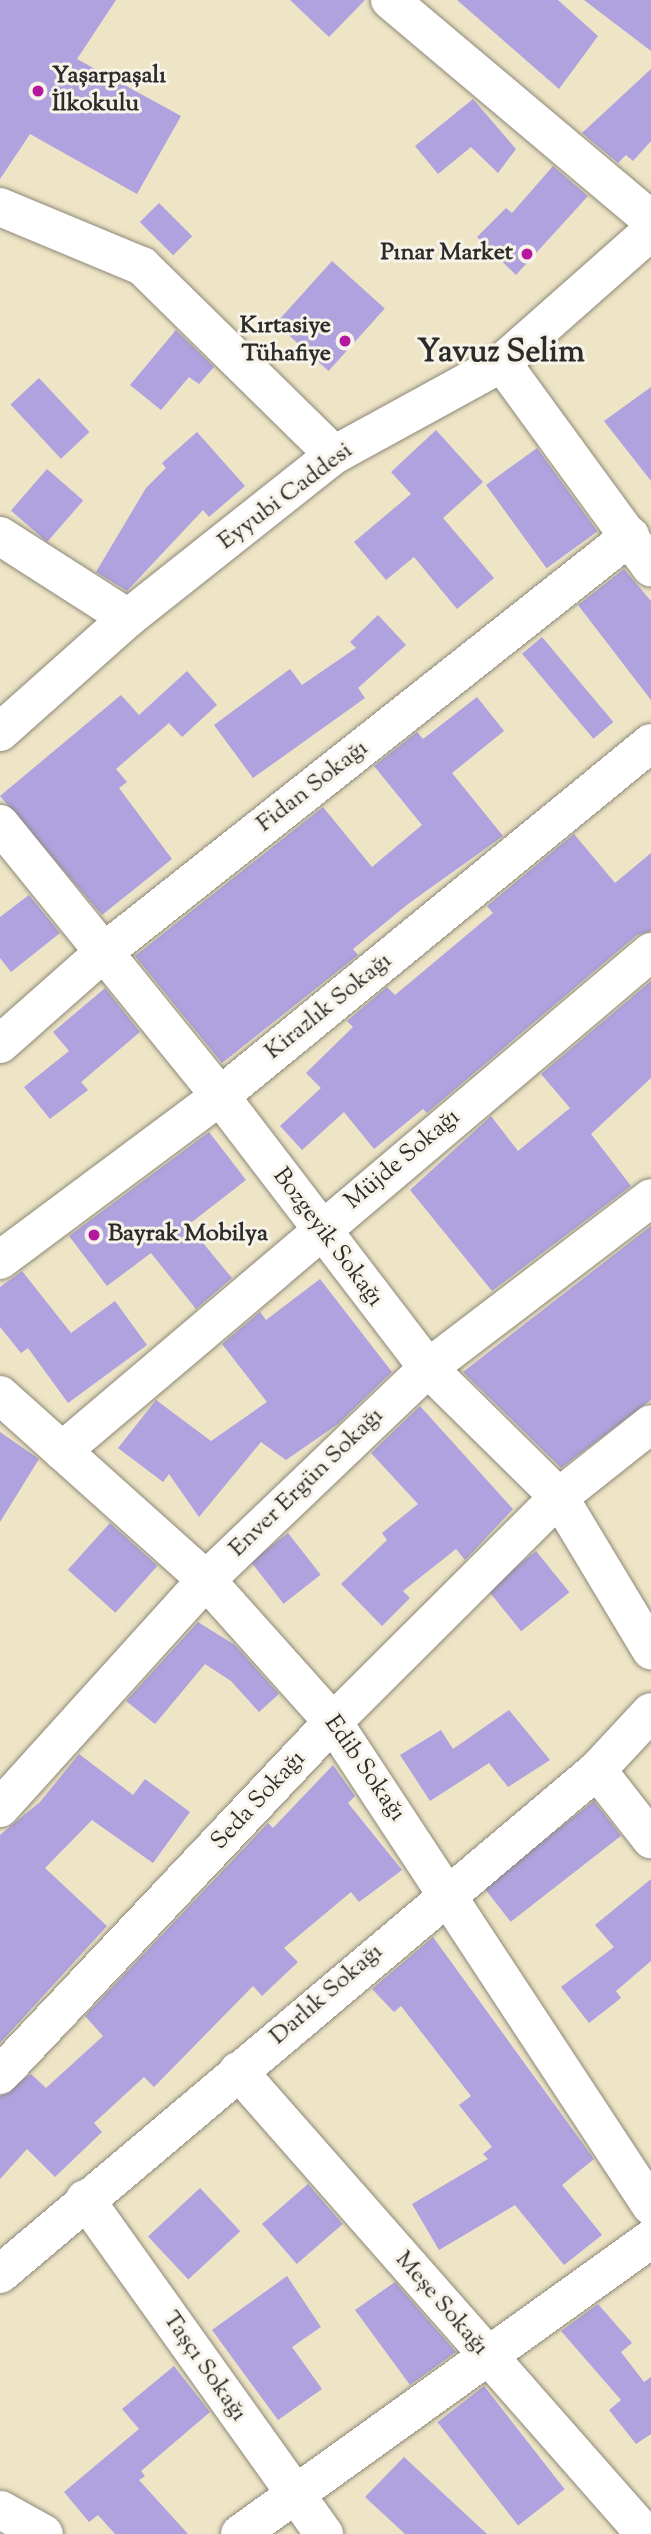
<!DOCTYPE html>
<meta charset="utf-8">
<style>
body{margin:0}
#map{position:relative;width:651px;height:2534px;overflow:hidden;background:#eee4c6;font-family:"Sorts Mill Goudy",serif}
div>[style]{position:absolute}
.building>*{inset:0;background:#afa2df;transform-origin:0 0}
.roads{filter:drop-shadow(0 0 2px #8c8878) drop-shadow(0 0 2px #8c8878)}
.minor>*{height:38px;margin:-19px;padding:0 19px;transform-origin:19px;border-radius:19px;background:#fff}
.dots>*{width:19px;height:19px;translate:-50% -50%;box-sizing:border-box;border:4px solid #f7f3e8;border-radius:50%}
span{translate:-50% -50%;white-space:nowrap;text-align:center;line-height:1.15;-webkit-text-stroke:6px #f7f3e8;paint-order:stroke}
.poi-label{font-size:24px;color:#2b2b2b;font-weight:700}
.left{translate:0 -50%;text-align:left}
.right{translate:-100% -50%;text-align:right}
.street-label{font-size:24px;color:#2b2b2b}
.district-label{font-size:32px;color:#2b2b2b;font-weight:700}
</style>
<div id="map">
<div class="building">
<i style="clip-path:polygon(0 0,116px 0,77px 59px,181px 116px,137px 194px,30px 134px,0 179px)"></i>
<i style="clip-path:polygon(290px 0,365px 0,329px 37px)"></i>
<i style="clip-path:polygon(457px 0,558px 0,598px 36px,559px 89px)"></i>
<i style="clip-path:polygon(584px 0,651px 0,651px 51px)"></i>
<i style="clip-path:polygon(651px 69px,651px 141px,633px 161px,626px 155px,618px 163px,582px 133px)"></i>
<i style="clip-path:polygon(473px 99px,516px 149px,498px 173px,471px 147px,438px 174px,415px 146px)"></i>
<i style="clip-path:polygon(553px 166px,588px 196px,516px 275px,477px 237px,506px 208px,512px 213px)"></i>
<i style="left:159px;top:203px;width:47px;height:27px;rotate:45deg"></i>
<i style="left:332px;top:261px;width:71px;height:84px;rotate:42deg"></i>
<i style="clip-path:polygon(176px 330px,214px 367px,199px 384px,189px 377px,161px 410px,130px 385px)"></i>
<i style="left:39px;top:378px;width:74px;height:39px;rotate:47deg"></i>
<i style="clip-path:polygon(651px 387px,651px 481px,604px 421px)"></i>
<i style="clip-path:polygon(436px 430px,483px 482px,443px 518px,494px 578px,457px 609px,414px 557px,386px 580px,354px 542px,411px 494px,391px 472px)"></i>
<i style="clip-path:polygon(197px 432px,245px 486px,209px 517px,203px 510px,127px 591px,96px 572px,146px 488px,166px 468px,162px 463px)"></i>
<i style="left:537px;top:448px;width:103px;height:63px;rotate:54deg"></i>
<i style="left:47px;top:469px;width:48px;height:55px;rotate:41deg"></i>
<i style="clip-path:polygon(624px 569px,651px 601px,651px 700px,578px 605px)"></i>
<i style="clip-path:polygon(378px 615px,406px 645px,358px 688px,365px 698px,253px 778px,214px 725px,290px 669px,302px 685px,356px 648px,350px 642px)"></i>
<i style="left:542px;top:637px;width:111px;height:26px;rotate:50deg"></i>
<i style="clip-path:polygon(187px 671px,217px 705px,182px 737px,169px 723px,116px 769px,127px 782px,119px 788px,172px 859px,102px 915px,0 796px,121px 695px,139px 715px)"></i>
<i style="clip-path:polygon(477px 697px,504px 731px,452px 773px,503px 836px,408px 904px,353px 949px,358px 955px,222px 1063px,135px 956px,323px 807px,372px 867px,422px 825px,374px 766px,417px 732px,423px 739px)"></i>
<i style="clip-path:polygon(574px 834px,615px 883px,651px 853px,651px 931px,637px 935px,427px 1113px,423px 1109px,374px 1149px,344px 1112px,302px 1150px,280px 1126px,321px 1088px,306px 1073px,353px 1027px,347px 1021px,387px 987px,395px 995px,493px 913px,487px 906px)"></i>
<i style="clip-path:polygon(29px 895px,60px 933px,11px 972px,0 958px,0 917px)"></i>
<i style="clip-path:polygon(651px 981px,651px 1078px,591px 1134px,631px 1186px,492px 1291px,410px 1190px,491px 1116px,518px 1151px,570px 1108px,541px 1074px)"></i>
<i style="clip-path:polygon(105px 988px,140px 1032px,81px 1082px,88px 1090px,50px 1119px,24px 1087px,69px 1051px,53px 1032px)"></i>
<i style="clip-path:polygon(209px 1132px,246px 1180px,188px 1225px,232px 1278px,196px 1309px,151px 1253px,107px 1286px,69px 1236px)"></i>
<i style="clip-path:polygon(651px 1226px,651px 1400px,561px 1468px,463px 1372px)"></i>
<i style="clip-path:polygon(22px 1271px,71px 1333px,115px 1301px,147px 1345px,68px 1403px,28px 1348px,21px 1353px,0 1327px,0 1287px)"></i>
<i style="clip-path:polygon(320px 1279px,392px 1372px,338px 1424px,286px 1460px,261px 1442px,199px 1517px,169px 1474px,163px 1482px,118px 1448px,156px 1400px,211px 1441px,267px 1402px,222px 1344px,260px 1312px,266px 1320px)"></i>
<i style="clip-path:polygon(420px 1406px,513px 1509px,465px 1560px,456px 1549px,403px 1591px,410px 1598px,382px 1626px,341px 1584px,387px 1540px,382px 1533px,418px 1504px,371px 1453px)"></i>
<i style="clip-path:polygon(0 1432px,39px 1459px,0 1522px)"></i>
<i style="left:110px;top:1523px;width:64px;height:63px;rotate:42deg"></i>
<i style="left:288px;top:1533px;width:53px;height:47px;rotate:52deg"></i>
<i style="left:536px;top:1551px;width:53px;height:62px;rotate:51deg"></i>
<i style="clip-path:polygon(198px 1622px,235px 1645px,279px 1694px,259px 1712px,231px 1681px,205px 1664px,155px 1724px,126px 1701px)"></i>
<i style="clip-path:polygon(509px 1710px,550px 1760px,508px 1787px,489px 1763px,430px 1801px,400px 1755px,441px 1730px,453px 1749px)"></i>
<i style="clip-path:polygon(79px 1754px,133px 1795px,145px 1779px,190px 1812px,153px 1863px,92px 1820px,45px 1868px,107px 1926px,0 2043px,0 1835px,40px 1802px)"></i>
<i style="clip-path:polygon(333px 1765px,355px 1796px,348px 1803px,402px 1870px,359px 1902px,351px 1892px,284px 1948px,298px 1962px,262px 1996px,253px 1986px,154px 2087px,144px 2077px,94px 2123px,102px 2132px,55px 2177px,27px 2149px,0 2179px,0 2096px,31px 2074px,46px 2088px,103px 2036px,85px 2016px,268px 1823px,273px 1828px)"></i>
<i style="left:594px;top:1801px;width:44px;height:140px;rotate:52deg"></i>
<i style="clip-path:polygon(651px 1879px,651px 1961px,616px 1991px,621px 1998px,589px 2023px,561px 1987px,614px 1947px,595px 1925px)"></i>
<i style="clip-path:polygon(433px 1937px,594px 2159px,562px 2185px,602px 2235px,564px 2265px,515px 2205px,439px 2250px,412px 2204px,488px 2159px,483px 2154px,492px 2147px,459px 2105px,471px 2096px,401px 2006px,394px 2012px,372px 1989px)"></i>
<i style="left:308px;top:2184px;width:53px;height:61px;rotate:49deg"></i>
<i style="left:200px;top:2188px;width:59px;height:71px;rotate:47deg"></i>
<i style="clip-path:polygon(287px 2276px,321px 2327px,292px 2347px,322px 2389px,278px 2420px,212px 2330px)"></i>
<i style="clip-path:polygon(395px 2282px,456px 2352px,410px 2385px,355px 2310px)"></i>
<i style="clip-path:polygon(598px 2304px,632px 2343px,621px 2352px,644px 2382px,651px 2377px,651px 2434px,636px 2444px,609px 2410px,621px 2400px,561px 2331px)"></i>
<i style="clip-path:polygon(174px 2366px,210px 2412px,141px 2471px,145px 2476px,139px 2480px,188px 2534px,115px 2534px,98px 2515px,89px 2522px,64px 2492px,139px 2429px,122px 2409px)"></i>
<i style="left:484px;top:2386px;width:131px;height:59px;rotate:52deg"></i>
<i style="clip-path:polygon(404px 2457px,487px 2534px,405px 2534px,365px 2497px)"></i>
</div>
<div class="roads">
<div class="minor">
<i style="left:390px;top:0;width:341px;rotate:40.1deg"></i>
<i style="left:0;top:207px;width:154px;rotate:22.6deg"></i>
<i style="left:142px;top:266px;width:269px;rotate:44.5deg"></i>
<i style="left:502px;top:363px;width:253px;rotate:53.9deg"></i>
<i style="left:0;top:536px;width:152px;rotate:32.6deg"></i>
<i style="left:0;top:732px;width:171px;rotate:-41.7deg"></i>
<i style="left:128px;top:618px;width:263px;rotate:-38.4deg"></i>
<i style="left:334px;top:455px;width:192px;rotate:-28.7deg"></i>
<i style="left:502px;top:363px;width:199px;rotate:-41.5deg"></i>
<i style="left:0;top:824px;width:350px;rotate:51deg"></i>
<i style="left:220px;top:1096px;width:342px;rotate:52.6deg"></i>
<i style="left:428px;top:1368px;width:184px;rotate:44.6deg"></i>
<i style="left:559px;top:1497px;width:179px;rotate:59deg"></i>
<i style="left:0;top:1044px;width:139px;rotate:-41.5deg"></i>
<i style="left:104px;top:952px;width:671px;rotate:-38.34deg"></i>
<i style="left:0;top:1260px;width:274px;rotate:-36.7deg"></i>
<i style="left:220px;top:1096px;width:557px;rotate:-39.32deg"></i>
<i style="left:0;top:1395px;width:277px;rotate:41.9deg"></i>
<i style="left:206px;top:1580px;width:191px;rotate:48.2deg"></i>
<i style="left:333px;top:1722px;width:579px;rotate:56.69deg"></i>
<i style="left:62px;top:1451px;width:772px;rotate:-40.27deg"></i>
<i style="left:597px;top:1770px;width:88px;rotate:52deg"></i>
<i style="left:0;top:1808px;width:307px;rotate:-47.9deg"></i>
<i style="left:206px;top:1580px;width:307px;rotate:-43.7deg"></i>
<i style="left:428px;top:1368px;width:280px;rotate:-37.3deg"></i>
<i style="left:238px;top:2071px;width:616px;rotate:48.68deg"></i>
<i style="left:0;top:2075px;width:485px;rotate:-46.7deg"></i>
<i style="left:333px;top:1722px;width:319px;rotate:-44.9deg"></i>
<i style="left:559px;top:1497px;width:117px;rotate:-38.4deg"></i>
<i style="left:85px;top:2199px;width:412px;rotate:54.5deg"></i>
<i style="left:0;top:2274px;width:781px;rotate:-40.17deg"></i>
<i style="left:597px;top:1770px;width:79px;rotate:-47deg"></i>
<i style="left:1px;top:2510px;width:49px;rotate:29.2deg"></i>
<i style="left:240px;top:2534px;width:506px;rotate:-35.67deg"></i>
</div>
</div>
<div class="dots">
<i style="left:38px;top:91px;background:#b5179e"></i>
<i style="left:527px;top:254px;background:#b5179e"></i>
<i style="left:345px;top:341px;background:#b5179e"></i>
<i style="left:94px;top:1235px;background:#b5179e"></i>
</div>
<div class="poi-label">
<span class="left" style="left:52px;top:91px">Yaşarpaşalı<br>İlkokulu</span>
<span class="right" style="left:513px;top:254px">Pınar Market</span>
<span class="right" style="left:331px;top:341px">Kırtasiye<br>Tühafiye</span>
<span class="left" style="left:108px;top:1235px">Bayrak Mobilya</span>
</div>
<div class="street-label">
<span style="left:286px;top:497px;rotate:-37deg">Eyyubi Caddesi</span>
<span style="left:313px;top:787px;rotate:-38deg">Fidan Sokağı</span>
<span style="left:329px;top:1007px;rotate:-39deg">Kirazlık Sokağı</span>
<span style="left:403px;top:1160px;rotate:-40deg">Müjde Sokağı</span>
<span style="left:327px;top:1238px;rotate:53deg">Bozgeyik Sokağı</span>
<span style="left:307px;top:1483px;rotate:-44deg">Enver Ergün Sokağı</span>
<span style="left:364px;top:1769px;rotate:55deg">Edib Sokağı</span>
<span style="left:259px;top:1801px;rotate:-47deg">Seda Sokağı</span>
<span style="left:327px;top:1995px;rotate:-41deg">Darlık Sokağı</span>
<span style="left:441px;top:2304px;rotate:49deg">Meşe Sokağı</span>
<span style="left:204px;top:2367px;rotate:55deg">Taşçı Sokağı</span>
</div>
<div class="district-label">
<span style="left:501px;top:353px">Yavuz Selim</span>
</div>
</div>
